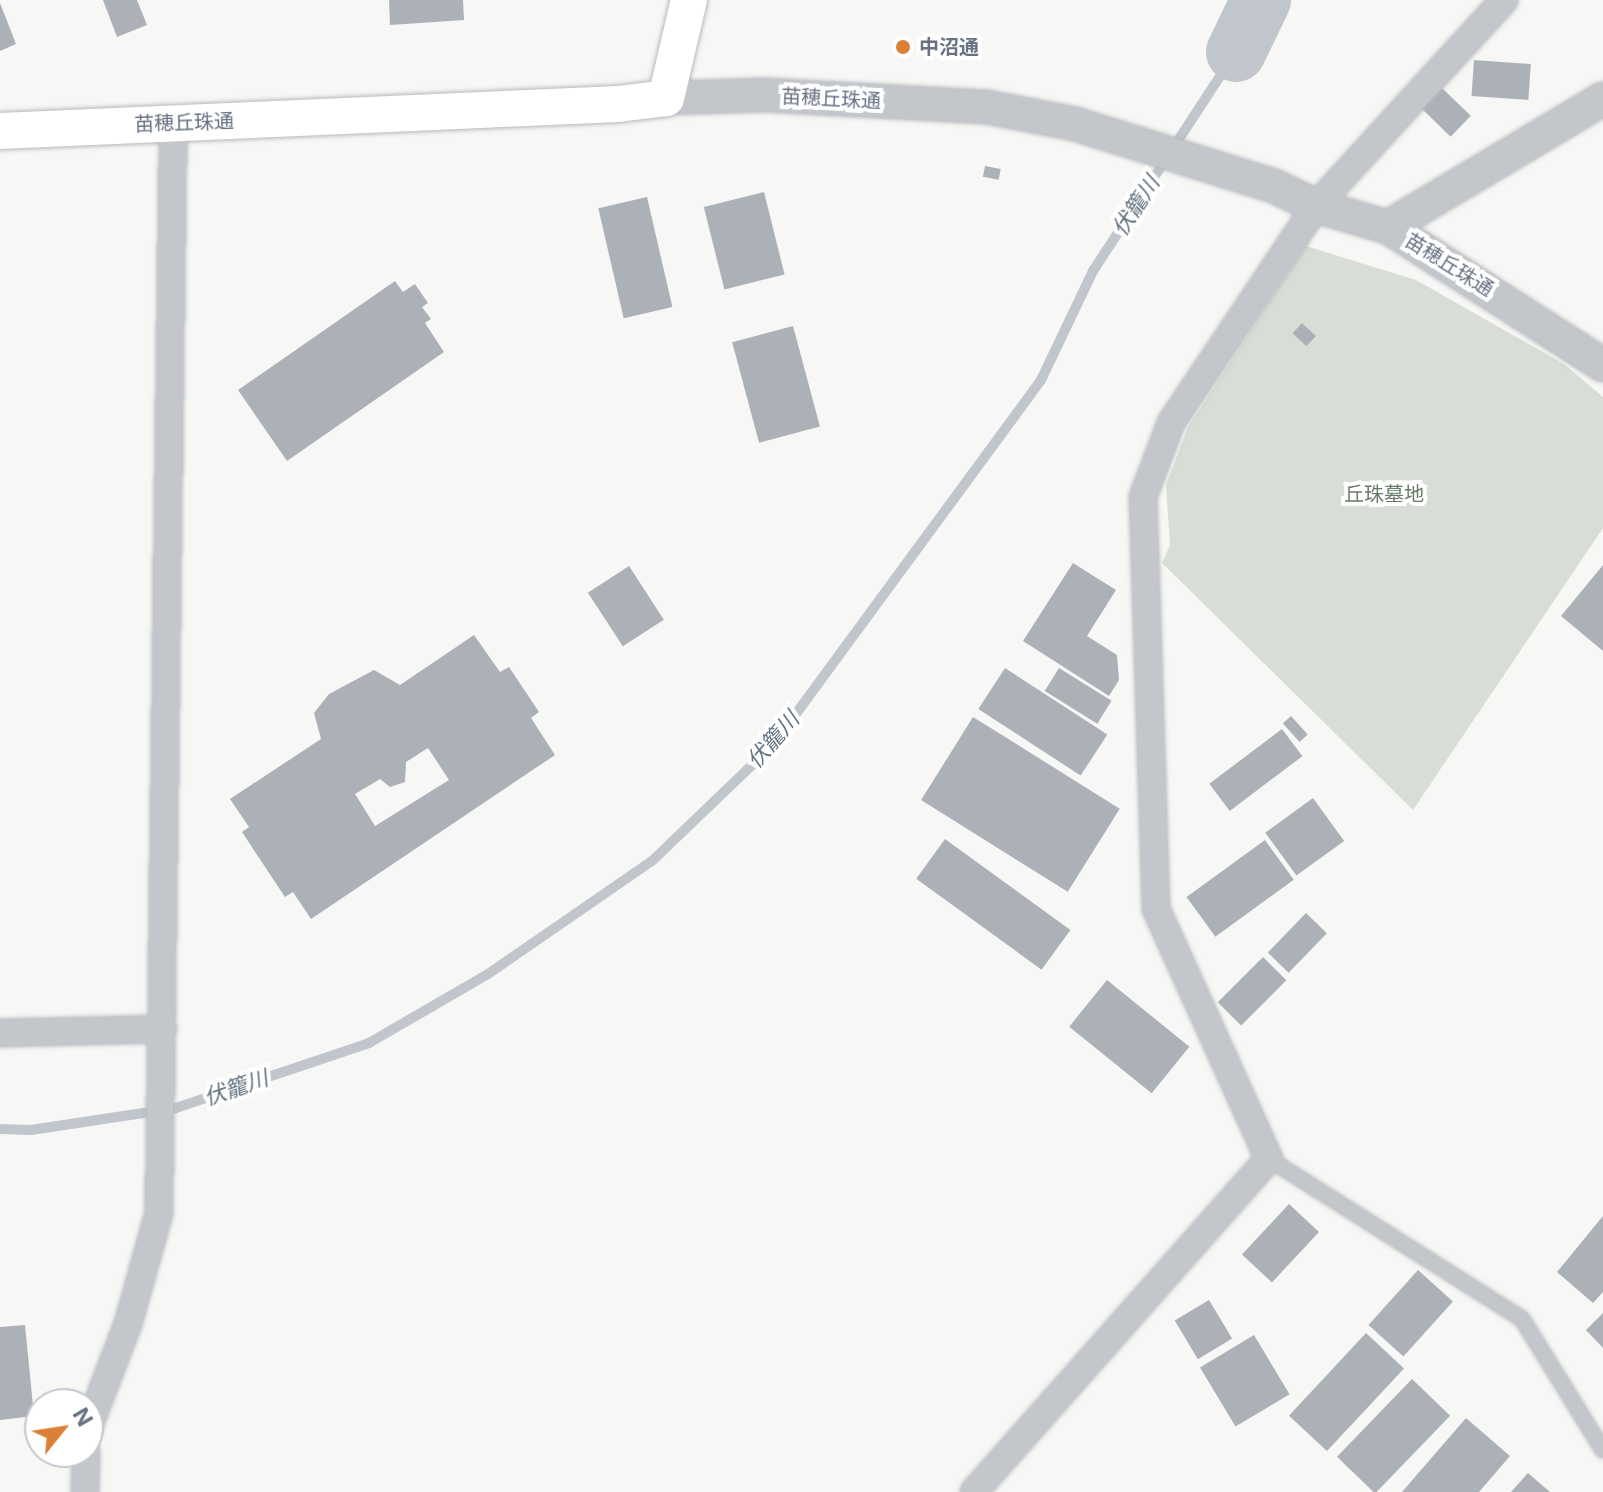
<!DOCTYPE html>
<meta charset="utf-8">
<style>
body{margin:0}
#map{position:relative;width:1603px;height:1492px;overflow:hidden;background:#f7f8f5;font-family:Inter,"Noto Sans JP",sans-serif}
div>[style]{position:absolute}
.green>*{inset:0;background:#d8ded6}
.stream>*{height:10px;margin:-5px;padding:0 5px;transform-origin:5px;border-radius:5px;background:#c0c6cc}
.river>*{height:60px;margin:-30px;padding:0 30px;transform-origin:30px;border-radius:30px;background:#c0c6cc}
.building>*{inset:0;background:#acb1b8;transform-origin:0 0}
.roads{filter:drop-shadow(0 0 2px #b6b9be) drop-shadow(0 0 2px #b6b9be)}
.service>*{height:14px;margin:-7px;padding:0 7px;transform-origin:7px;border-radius:7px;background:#c3c6ca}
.minor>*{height:26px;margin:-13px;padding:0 13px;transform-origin:13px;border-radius:13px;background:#c3c6ca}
.tertiary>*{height:32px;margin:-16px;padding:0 16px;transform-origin:16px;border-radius:16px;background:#c3c6ca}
.secondary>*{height:36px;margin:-18px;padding:0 18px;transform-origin:18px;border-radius:18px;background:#fff}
.dots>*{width:22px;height:22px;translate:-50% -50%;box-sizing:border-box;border:4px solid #fff;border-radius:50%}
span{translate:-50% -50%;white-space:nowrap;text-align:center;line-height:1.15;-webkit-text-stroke:8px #fff;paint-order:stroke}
.poi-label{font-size:20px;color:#687284;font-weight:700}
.left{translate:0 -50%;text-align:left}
.street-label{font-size:20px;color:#687284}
.park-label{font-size:20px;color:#677c67}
.water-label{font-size:22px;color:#647380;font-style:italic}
.north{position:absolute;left:24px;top:1388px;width:80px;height:80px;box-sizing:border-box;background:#fff;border:2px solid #c3c7ce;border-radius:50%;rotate:60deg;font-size:22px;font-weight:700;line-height:32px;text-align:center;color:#687284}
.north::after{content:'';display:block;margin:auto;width:28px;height:36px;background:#da7f33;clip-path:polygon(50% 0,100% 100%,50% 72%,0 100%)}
</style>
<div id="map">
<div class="green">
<i style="clip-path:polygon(1306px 246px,1416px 280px,1564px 364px,1603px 397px,1603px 528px,1413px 810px,1162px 563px,1170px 545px,1166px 485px,1188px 427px)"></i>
</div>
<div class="stream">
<i style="left:0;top:1129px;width:31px;rotate:2deg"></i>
<i style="left:31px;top:1130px;width:147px;rotate:-8.6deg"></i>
<i style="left:176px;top:1108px;width:204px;rotate:-18.6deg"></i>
<i style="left:369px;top:1043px;width:138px;rotate:-30.1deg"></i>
<i style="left:488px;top:974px;width:199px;rotate:-34.6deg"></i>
<i style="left:652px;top:861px;width:168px;rotate:-43.8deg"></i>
<i style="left:773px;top:745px;width:453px;rotate:-53.7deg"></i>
<i style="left:1041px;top:380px;width:121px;rotate:-64.5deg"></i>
<i style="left:1093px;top:271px;width:262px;rotate:-56.9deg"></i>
</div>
<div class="river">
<i style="left:1236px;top:52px;width:58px;rotate:-64.3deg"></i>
</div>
<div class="building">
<i style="clip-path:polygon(103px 0,137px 0,147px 25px,117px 37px)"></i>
<i style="clip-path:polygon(389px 0,463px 0,464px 20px,390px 25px)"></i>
<i style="clip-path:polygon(0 3px,16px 44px,0 51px)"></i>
<i style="left:1474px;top:60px;width:57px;height:36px;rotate:4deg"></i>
<i style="left:1442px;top:88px;width:40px;height:29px;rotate:44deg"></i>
<i style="left:985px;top:166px;width:16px;height:11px;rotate:11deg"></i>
<i style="left:764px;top:192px;width:85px;height:62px;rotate:76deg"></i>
<i style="left:647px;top:197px;width:113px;height:50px;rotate:77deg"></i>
<i style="clip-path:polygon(395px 281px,403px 292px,415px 284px,428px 303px,422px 307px,431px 319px,425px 323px,444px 352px,287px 461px,238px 390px)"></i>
<i style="left:1302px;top:323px;width:19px;height:14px;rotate:43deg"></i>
<i style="left:793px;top:326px;width:104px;height:63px;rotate:75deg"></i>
<i style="clip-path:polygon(1073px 563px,1116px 590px,1087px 636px,1117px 655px,1119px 680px,1109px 696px,1023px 641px)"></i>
<i style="clip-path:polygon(1603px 565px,1603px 651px,1561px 616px)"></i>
<i style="left:629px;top:566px;width:64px;height:49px;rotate:57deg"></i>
<i style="clip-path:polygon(evenodd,474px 635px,500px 672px,509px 667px,539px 712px,531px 718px,555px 755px,311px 919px,293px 892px,285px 897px,242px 832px,249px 827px,230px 799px,321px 739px,314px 713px,329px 694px,374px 670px,400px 685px,474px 635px,428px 748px,449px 780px,375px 826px,355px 794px,380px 779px,390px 787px,405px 782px,406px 762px,428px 748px)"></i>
<i style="left:1005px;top:668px;width:122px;height:49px;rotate:33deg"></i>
<i style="left:1059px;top:668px;width:62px;height:27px;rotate:32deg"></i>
<i style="left:1291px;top:716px;width:25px;height:11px;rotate:48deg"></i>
<i style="left:973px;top:717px;width:173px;height:98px;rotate:32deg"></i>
<i style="left:1282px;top:729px;width:34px;height:91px;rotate:53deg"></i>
<i style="left:1313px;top:798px;width:53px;height:59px;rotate:54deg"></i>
<i style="left:945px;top:839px;width:155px;height:49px;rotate:36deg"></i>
<i style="left:1265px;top:840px;width:49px;height:97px;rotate:54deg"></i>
<i style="left:1306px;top:913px;width:29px;height:55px;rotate:44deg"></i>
<i style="left:1263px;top:957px;width:33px;height:64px;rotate:45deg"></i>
<i style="left:1107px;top:980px;width:106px;height:60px;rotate:39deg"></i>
<i style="left:1289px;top:1204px;width:41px;height:69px;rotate:43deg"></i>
<i style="clip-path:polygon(1603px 1216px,1603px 1292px,1593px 1303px,1557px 1272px)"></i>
<i style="left:1418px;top:1270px;width:47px;height:74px;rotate:42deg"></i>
<i style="left:1209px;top:1300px;width:45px;height:40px;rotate:59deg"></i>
<i style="clip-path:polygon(1603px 1313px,1603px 1348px,1586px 1330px)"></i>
<i style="clip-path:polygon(25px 1325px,34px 1416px,0 1420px,0 1327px)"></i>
<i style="left:1366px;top:1333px;width:52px;height:113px;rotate:43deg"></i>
<i style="left:1254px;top:1335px;width:69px;height:63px;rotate:59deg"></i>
<i style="left:1412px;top:1379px;width:53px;height:108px;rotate:44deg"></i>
<i style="clip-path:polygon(1466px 1418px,1510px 1456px,1479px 1492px,1402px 1492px)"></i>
<i style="clip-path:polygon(1528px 1473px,1550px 1492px,1511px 1492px)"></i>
</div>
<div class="roads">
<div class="service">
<i style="left:1269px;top:1159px;width:299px;rotate:32.3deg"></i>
<i style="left:1522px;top:1319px;width:154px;rotate:58.3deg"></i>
</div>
<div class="minor">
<i style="left:0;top:1033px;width:163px;rotate:-1.4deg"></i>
<i style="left:88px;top:1428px;width:111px;rotate:-69deg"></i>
<i style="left:128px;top:1324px;width:115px;rotate:-74.4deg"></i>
<i style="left:159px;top:1213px;width:1089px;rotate:-89.26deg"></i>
<i style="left:85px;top:1492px;width:40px;rotate:-88.6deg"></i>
<i style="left:974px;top:1492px;width:445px;rotate:-48.5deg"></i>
<i style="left:1269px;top:1159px;width:274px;rotate:-114.3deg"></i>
<i style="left:1156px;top:909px;width:412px;rotate:-91.8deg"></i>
<i style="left:1143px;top:497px;width:79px;rotate:-69.3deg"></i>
<i style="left:1171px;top:423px;width:261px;rotate:-56.2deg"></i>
<i style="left:1316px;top:206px;width:279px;rotate:-47.6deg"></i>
</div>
<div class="tertiary">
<i style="left:666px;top:98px;width:99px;rotate:-1.7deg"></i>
<i style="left:765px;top:95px;width:222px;rotate:3.1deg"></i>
<i style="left:987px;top:107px;width:90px;rotate:10.9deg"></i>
<i style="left:1075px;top:124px;width:208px;rotate:17.3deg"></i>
<i style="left:1274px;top:186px;width:47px;rotate:25.5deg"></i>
<i style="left:1316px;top:206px;width:75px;rotate:16.3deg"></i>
<i style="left:1388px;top:227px;width:255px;rotate:32.7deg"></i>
<i style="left:1388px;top:227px;width:250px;rotate:-30.8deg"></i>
</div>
<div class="secondary">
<i style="left:0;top:131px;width:619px;rotate:-2.5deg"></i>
<i style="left:618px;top:104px;width:48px;rotate:-7.1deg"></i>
<i style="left:666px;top:98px;width:101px;rotate:-76.8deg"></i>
</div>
</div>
<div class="dots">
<i style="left:903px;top:47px;background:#da7f33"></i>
</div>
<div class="poi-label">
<span class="left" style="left:919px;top:47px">中沼通</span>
</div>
<div class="street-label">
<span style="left:831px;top:99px;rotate:3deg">苗穂丘珠通</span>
<span style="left:184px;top:123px;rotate:-2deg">苗穂丘珠通</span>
<span style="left:1449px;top:265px;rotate:32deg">苗穂丘珠通</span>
</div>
<div class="park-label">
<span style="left:1384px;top:494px">丘珠墓地</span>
</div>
<div class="water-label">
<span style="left:1136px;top:206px;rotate:-57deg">伏籠川</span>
<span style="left:773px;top:740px;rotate:-49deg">伏籠川</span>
<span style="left:236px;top:1088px;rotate:-19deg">伏籠川</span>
</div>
<div class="north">N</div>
</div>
